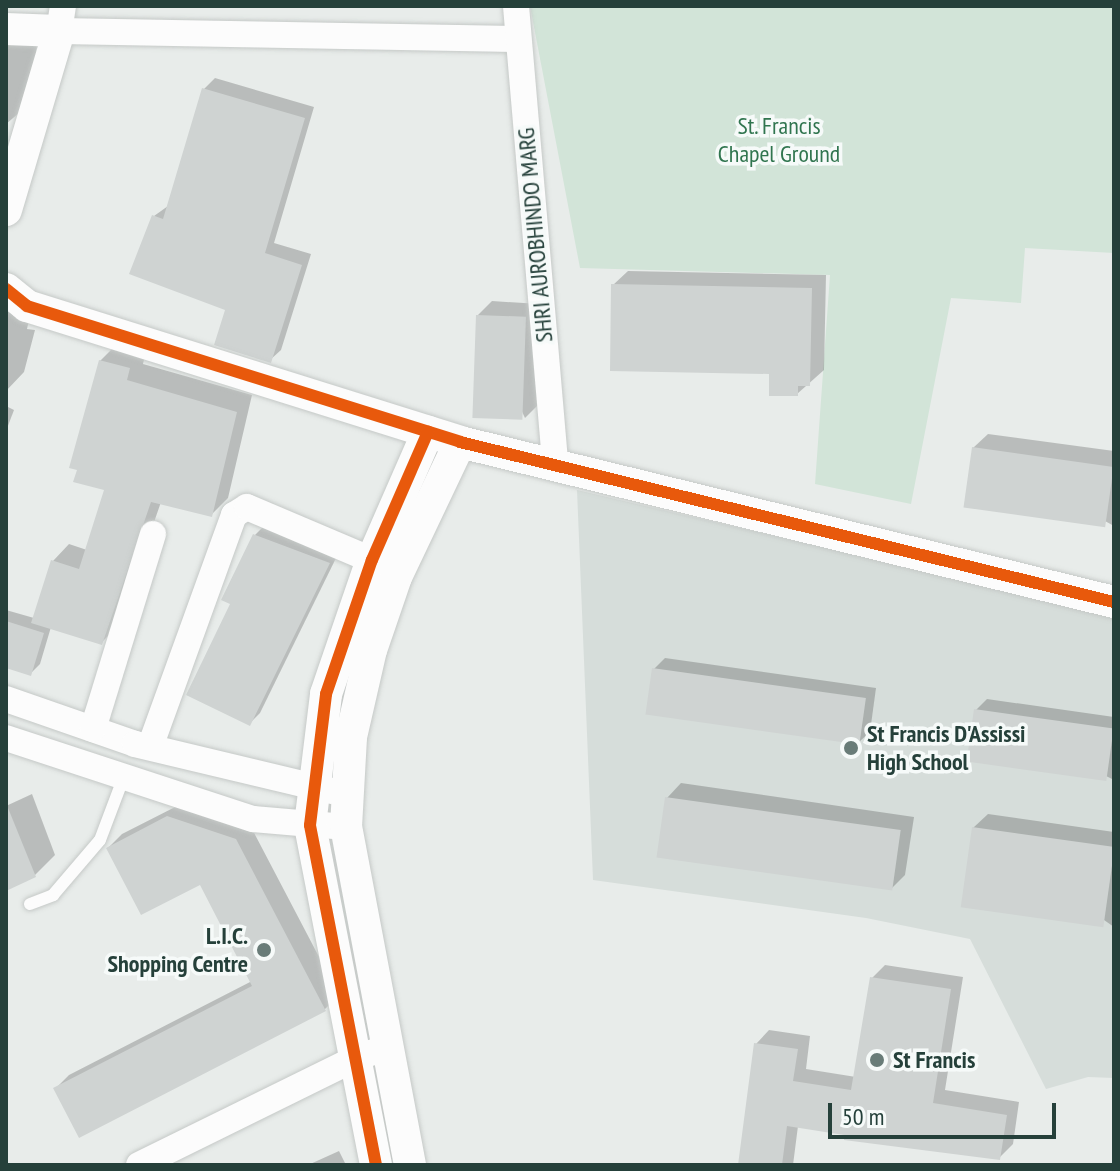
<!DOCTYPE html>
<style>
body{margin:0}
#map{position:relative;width:1120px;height:1171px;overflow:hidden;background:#e8ecea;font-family:"PT Sans Narrow",sans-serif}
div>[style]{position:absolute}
.built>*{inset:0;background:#d6ddda}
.green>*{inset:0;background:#d2e4d8}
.shadow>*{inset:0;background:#0003}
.building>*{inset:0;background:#cfd3d2;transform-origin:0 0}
.roads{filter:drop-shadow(0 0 2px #c5c9c7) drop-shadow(0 0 2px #c5c9c7)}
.service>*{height:12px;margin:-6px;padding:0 6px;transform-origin:6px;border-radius:6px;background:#fcfcfc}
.minor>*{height:26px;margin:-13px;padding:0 13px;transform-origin:13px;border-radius:13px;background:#fcfcfc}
.tertiary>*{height:32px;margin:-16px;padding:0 16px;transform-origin:16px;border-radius:16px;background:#fcfcfc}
.cycleway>*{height:12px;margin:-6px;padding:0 6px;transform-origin:6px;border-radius:6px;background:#e8590c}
.dots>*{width:22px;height:22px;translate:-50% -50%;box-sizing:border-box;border:4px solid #f6faf9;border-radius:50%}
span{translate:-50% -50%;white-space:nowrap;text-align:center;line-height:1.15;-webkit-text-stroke:7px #f6faf9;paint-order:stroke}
.park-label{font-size:24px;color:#30754f}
.street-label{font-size:24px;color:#25403a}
.poi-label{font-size:24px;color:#25403a;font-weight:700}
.left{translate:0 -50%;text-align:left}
.right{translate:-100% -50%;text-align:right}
.frame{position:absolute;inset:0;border:8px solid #25403a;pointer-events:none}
.scale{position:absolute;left:828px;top:1103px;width:228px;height:36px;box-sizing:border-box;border:4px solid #25403a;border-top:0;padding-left:10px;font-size:24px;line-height:28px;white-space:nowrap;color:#25403a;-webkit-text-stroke:6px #f6faf9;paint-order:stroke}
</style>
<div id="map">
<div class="built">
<i style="clip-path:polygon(577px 490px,1114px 615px,1114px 1078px,1088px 1077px,1046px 1089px,970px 939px,866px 918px,593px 880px)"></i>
</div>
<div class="green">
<i style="clip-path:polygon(530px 6px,1114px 6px,1114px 253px,1025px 248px,1021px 303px,951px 298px,911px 504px,815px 484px,830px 275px,580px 268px)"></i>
</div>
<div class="shadow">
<i style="clip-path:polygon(36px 40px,37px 83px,31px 103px,6px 124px,6px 42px)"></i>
<i style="clip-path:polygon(215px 78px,314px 107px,274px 243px,311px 254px,281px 350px,270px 360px,154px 216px,168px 206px,204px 89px)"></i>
<i style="clip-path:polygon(628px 271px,826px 275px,824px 370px,797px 394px,771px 372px,613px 285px)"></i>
<i style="clip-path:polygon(492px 301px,540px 304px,540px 403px,525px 418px,477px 316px)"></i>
<i style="clip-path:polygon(6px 302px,32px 307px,27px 329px,35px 330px,24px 372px,6px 391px)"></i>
<i style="clip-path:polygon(117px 344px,146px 351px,143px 364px,252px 395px,228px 498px,211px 515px,161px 502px,118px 626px,101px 643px,51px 627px,40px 664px,31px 673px,6px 667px,6px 610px,34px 618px,53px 561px,69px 544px,87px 550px,106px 488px,100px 361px)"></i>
<i style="clip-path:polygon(6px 406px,14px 410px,6px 431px)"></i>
<i style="clip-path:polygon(988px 434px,1114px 451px,1114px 526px,973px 448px)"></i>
<i style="clip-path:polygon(266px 524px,339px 552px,260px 713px,249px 724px,233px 604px,255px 535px)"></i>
<i style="clip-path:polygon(665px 658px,876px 688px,870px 732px,859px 742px,654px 669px)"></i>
<i style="clip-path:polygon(987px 699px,1114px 717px,1114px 780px,976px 710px)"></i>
<i style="clip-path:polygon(681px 783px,914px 817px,905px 875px,891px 889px,667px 798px)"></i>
<i style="clip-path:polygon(32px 794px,55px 855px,35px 875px,6px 888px,6px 806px)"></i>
<i style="clip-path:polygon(183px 803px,250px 825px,339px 995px,325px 1009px,55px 1089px,69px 1075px,252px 981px,200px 882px,108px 848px,122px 834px)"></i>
<i style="clip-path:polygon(988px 814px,1114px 832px,1114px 927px,973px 828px)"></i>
<i style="clip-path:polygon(885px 965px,963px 977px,945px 1090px,1019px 1102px,1013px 1144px,1000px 1157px,798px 1126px,793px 1165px,740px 1165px,756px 1044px,769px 1030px,810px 1036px,806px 1069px,856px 1077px,872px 978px)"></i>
<i style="clip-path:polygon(339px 1151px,346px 1165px,308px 1165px)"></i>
</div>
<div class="building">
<i style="clip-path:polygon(202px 88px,305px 118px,265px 253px,302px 265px,271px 363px,214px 345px,225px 310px,129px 274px,152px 215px,163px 219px)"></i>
<i style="clip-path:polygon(611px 284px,812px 288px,810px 386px,798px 386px,798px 396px,769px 396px,769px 374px,610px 371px)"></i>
<i style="left:476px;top:315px;width:50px;height:103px;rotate:2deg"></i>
<i style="clip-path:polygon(99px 360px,130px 368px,127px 380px,237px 412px,212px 517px,151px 502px,102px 645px,31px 623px,51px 560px,79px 569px,104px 490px,73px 482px,77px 470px,69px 468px)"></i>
<i style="left:972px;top:447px;width:143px;height:61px;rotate:8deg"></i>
<i style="clip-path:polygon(253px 534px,330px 563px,250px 726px,186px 695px,230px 604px,221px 600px)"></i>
<i style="clip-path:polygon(6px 621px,44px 633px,31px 676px,6px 668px)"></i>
<i style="left:652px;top:668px;width:216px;height:47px;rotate:8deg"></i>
<i style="left:974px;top:709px;width:141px;height:53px;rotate:8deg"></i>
<i style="left:665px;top:797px;width:238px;height:61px;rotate:8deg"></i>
<i style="clip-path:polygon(6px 803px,36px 877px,6px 891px)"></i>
<i style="clip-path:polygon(167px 816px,236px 839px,326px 1011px,79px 1138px,53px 1088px,252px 986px,200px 885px,141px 915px,106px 848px)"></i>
<i style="left:972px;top:827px;width:144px;height:81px;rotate:8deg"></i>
<i style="clip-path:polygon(870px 977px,951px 989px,933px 1103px,1007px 1115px,1000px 1160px,844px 1140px,844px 1135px,787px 1126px,782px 1165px,738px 1165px,754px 1043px,798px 1049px,793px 1081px,851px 1090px)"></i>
</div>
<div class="roads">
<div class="service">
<i style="left:30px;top:904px;width:25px;rotate:-21deg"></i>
<i style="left:53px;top:895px;width:72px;rotate:-49.5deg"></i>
<i style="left:100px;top:840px;width:65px;rotate:-69.3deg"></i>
</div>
<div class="minor">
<i style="left:63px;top:6px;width:25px;rotate:99deg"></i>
<i style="left:59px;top:31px;width:459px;rotate:1deg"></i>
<i style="left:516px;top:6px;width:461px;rotate:85.1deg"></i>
<i style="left:6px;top:699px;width:137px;rotate:19.2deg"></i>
<i style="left:135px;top:744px;width:204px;rotate:13.4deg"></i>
<i style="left:93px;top:729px;width:204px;rotate:-72.9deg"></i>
<i style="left:6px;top:738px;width:260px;rotate:18.2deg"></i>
<i style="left:253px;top:819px;width:93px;rotate:4.9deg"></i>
<i style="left:150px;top:747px;width:247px;rotate:-70.1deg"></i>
<i style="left:234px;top:515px;width:15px;rotate:-32deg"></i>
<i style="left:247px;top:507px;width:136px;rotate:23deg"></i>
<i style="left:139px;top:1165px;width:242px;rotate:-26.2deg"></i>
<i style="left:356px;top:1058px;width:36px;rotate:-19deg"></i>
</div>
<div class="tertiary">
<i style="left:6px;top:29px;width:53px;rotate:2.2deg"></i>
<i style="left:59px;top:31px;width:187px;rotate:106.5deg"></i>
<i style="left:6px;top:289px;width:27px;rotate:39deg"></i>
<i style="left:27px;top:306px;width:454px;rotate:17.4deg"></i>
<i style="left:460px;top:442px;width:673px;rotate:13.75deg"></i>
<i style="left:376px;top:1165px;width:346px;rotate:-101deg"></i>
<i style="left:310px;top:825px;width:132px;rotate:-83deg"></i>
<i style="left:326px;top:694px;width:142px;rotate:-71.1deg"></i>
<i style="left:372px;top:560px;width:140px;rotate:-66.4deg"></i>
<i style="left:410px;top:1165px;width:344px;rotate:-100.7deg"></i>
<i style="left:346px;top:827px;width:90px;rotate:-86.8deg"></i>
<i style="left:351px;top:737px;width:89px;rotate:-77.1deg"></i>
<i style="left:371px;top:650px;width:77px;rotate:-71.1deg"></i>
<i style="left:396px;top:577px;width:149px;rotate:-64.6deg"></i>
</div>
</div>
<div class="cycleway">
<i style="left:6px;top:289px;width:27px;rotate:39deg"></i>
<i style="left:27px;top:306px;width:454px;rotate:17.4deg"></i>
<i style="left:460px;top:442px;width:673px;rotate:13.75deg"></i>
<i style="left:376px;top:1165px;width:346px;rotate:-101deg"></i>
<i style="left:310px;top:825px;width:132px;rotate:-83deg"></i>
<i style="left:326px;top:694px;width:142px;rotate:-71.1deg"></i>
<i style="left:372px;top:560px;width:140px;rotate:-66.4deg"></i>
</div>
<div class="dots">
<i style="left:851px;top:748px;background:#697c78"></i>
<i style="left:264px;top:950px;background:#697c78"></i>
<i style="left:877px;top:1060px;background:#697c78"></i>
</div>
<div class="park-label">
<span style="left:779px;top:140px">St. Francis<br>Chapel Ground</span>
</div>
<div class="street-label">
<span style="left:535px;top:235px;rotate:-95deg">SHRI AUROBHINDO MARG</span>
</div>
<div class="poi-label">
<span class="left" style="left:867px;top:748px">St Francis D'Assissi<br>High School</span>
<span class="right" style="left:248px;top:950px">L.I.C.<br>Shopping Centre</span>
<span class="left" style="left:893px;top:1060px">St Francis</span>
</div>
<div class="frame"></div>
<div class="scale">50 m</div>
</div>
